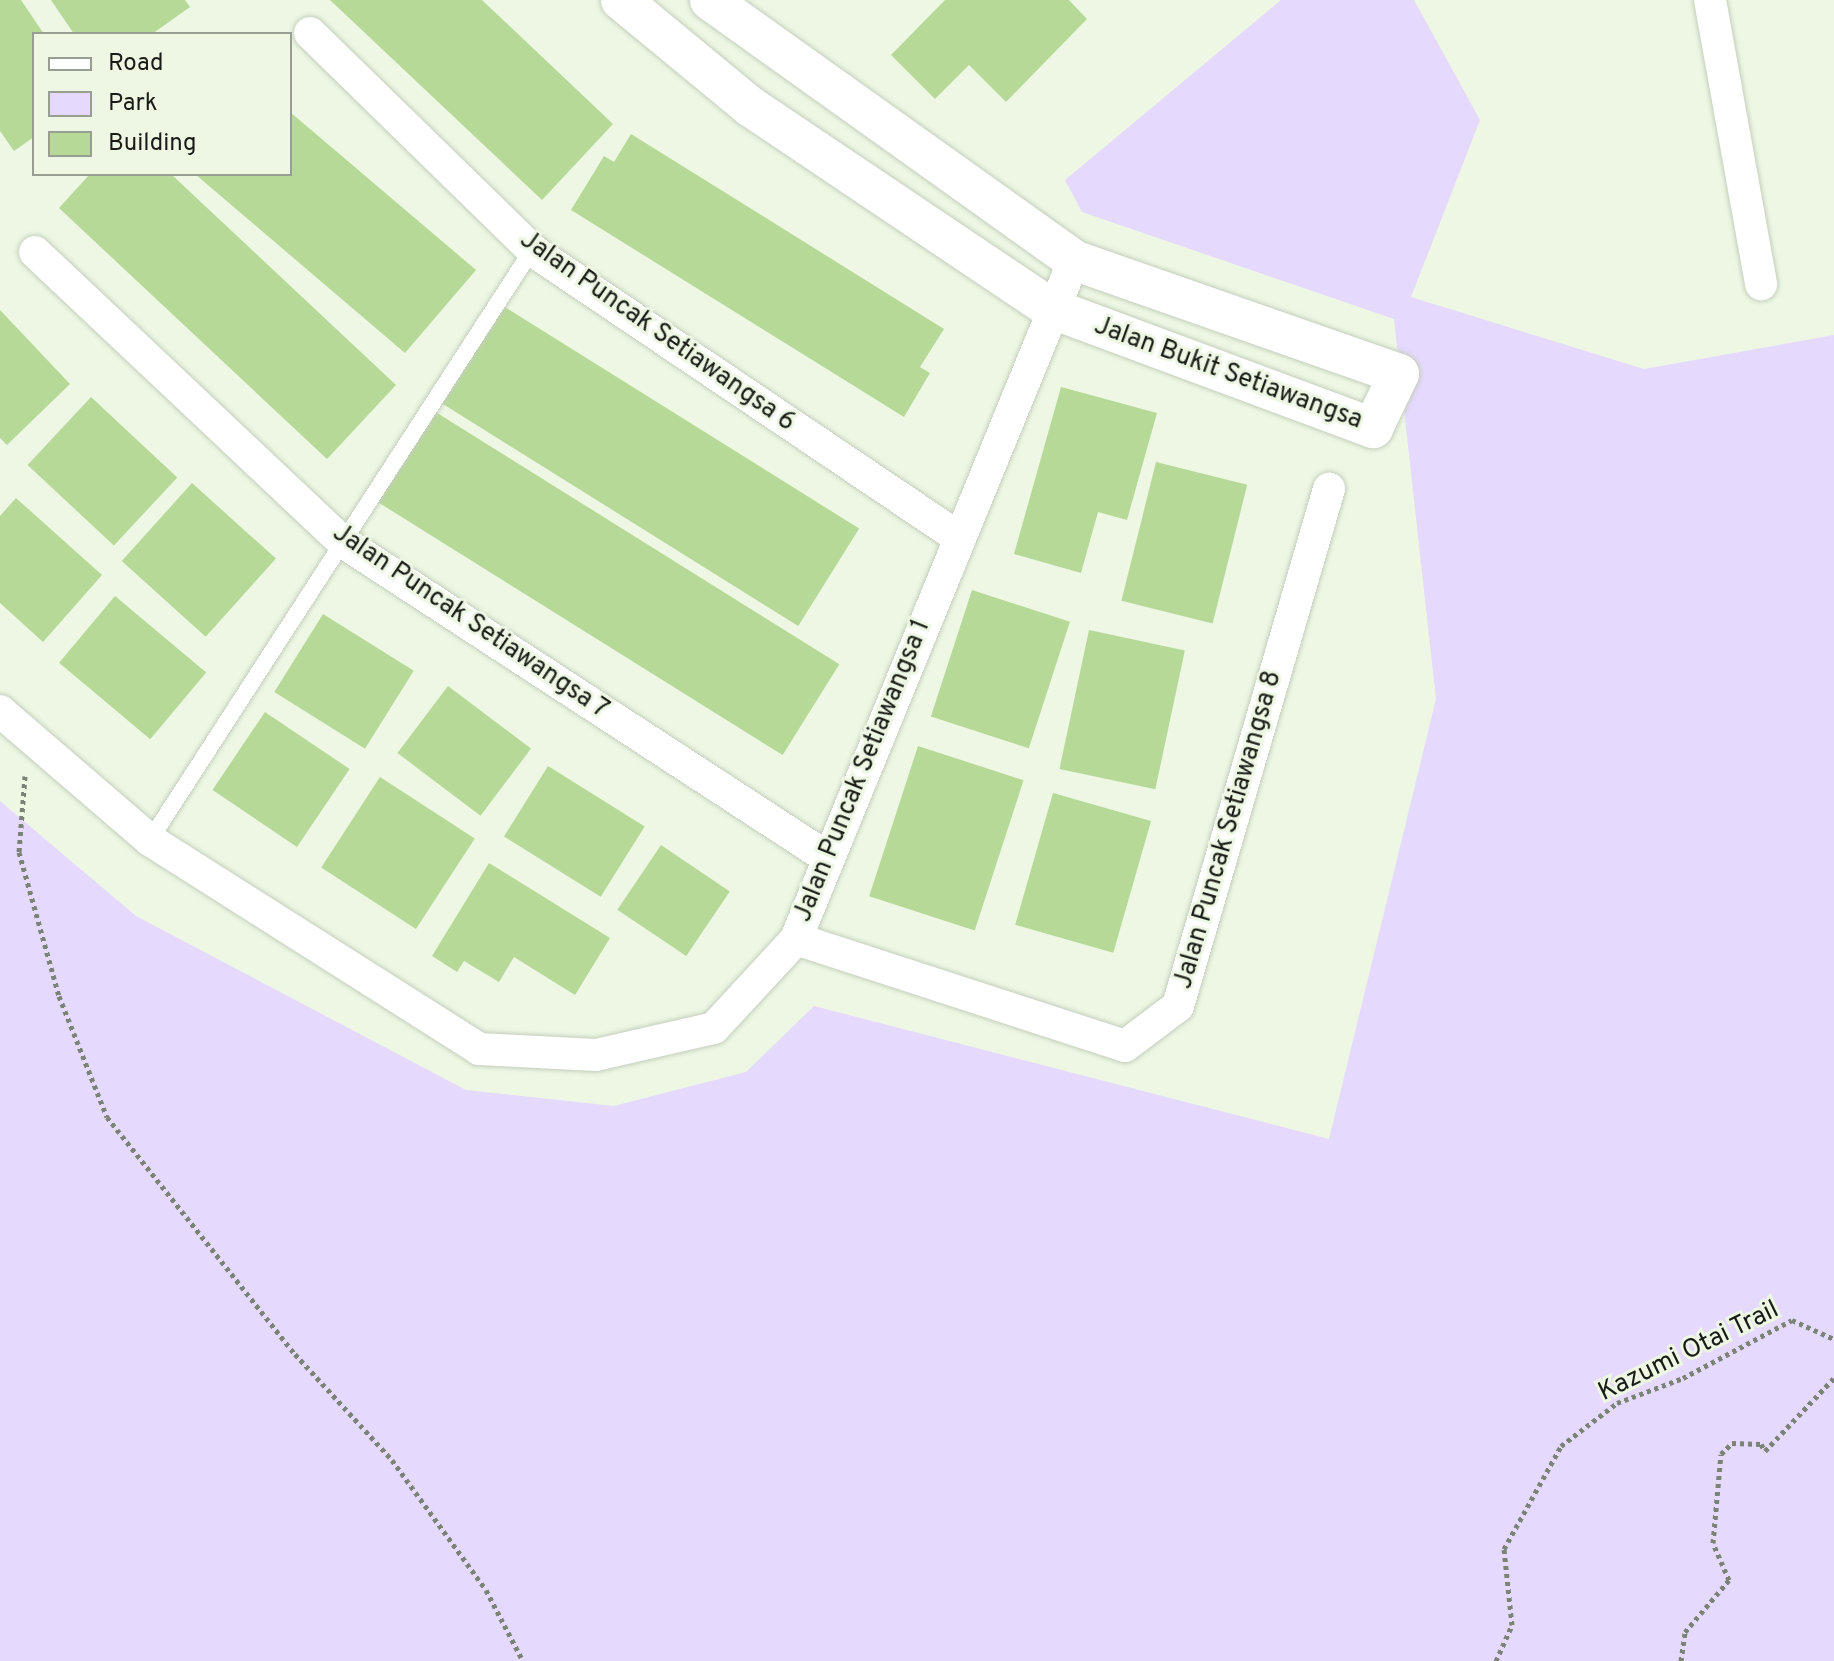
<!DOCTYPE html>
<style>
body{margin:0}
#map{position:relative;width:1834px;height:1661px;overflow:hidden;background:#edf7e4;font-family:Overpass,sans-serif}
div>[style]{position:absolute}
.green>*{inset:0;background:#e5d9fd}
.building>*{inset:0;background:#b6d997;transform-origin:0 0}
.path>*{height:5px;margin-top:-2.5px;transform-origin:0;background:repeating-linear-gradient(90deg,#7b8276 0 4px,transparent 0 8px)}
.roads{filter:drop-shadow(0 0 2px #c4cebc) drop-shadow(0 0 2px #c4cebc)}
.service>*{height:16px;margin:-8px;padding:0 8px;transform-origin:8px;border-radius:8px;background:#fff}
.minor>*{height:32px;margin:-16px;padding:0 16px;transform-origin:16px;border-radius:16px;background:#fff}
.tertiary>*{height:40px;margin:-20px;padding:0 20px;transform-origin:20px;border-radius:20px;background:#fff}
span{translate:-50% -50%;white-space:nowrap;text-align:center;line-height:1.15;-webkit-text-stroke:6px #edf7e4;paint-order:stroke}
.street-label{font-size:26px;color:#191c16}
.legend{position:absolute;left:32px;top:32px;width:260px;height:144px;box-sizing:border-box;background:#edf7e4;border:2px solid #989f92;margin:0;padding:10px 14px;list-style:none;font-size:24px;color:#191c16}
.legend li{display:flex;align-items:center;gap:16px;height:40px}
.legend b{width:40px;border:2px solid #989f92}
</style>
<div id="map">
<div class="green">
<i style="clip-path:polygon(1281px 0,1414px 0,1480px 120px,1411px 297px,1644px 369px,1834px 335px,1834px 1661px,0 1661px,0 801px,136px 916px,466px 1090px,614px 1106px,746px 1072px,814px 1006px,1329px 1139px,1436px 699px,1394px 319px,1082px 212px,1065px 180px)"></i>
</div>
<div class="building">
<i style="clip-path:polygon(0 0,21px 0,44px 34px,34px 34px,34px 137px,14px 151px,0 131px)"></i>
<i style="clip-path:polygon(51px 0,185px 0,190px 7px,152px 34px,74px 34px)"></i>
<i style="clip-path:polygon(330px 0,482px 0,613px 124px,542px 200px)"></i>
<i style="clip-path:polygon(945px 0,1069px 0,1087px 19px,1006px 102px,969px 65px,935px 99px,891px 55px)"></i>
<i style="clip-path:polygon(290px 112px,476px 270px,405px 353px,195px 174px,290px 174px)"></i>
<i style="clip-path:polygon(631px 134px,944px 329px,920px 367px,930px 373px,904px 417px,571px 210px,604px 156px,614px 162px)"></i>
<i style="clip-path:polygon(90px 174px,171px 174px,396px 385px,327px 459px,59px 208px)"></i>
<i style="left:503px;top:306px;width:420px;height:115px;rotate:32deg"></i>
<i style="clip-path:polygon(0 310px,70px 384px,7px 445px,0 438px)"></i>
<i style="clip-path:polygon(1061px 387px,1157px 413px,1127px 520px,1098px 512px,1081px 573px,1014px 554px)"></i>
<i style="left:91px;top:397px;width:118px;height:93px;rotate:43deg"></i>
<i style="left:434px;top:411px;width:478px;height:107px;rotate:32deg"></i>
<i style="left:1156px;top:462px;width:94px;height:143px;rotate:14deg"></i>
<i style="left:192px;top:483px;width:113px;height:105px;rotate:42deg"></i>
<i style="clip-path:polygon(16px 498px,102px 575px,43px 642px,0 603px,0 516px)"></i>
<i style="left:972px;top:590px;width:103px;height:133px;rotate:18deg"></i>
<i style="left:115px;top:596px;width:119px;height:87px;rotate:40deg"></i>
<i style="left:323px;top:614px;width:107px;height:92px;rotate:32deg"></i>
<i style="left:1089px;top:630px;width:98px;height:142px;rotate:12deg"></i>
<i style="left:448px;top:686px;width:104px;height:84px;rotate:37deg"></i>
<i style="left:265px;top:712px;width:102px;height:94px;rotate:34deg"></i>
<i style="left:918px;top:746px;width:111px;height:158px;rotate:18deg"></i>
<i style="left:548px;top:766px;width:114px;height:83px;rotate:32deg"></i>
<i style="left:380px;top:777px;width:113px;height:108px;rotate:33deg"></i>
<i style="left:1053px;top:793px;width:102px;height:137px;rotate:16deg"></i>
<i style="left:661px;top:845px;width:83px;height:78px;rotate:34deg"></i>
<i style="clip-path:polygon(489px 863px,610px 938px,575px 995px,514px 957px,499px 982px,464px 961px,457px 972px,432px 956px)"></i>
</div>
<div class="path">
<i style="left:25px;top:776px;width:76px;rotate:94.5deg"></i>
<i style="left:19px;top:852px;width:149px;rotate:74.5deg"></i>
<i style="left:59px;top:996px;width:130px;rotate:68.4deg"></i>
<i style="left:107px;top:1117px;width:303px;rotate:51.6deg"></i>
<i style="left:295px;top:1354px;width:144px;rotate:47.5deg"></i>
<i style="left:392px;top:1460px;width:160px;rotate:54.1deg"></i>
<i style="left:486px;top:1590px;width:80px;rotate:62.5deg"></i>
<i style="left:1496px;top:1661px;width:39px;rotate:-66deg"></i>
<i style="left:1512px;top:1625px;width:76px;rotate:-96deg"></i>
<i style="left:1504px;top:1549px;width:118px;rotate:-61deg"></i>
<i style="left:1561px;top:1446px;width:71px;rotate:-37.5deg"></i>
<i style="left:1617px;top:1403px;width:71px;rotate:-20.7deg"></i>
<i style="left:1683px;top:1378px;width:123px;rotate:-28deg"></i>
<i style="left:1792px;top:1320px;width:46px;rotate:24.3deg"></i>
<i style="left:1681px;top:1661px;width:29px;rotate:-82deg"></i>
<i style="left:1685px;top:1632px;width:68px;rotate:-49.8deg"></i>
<i style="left:1729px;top:1580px;width:40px;rotate:-113.4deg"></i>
<i style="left:1713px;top:1543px;width:89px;rotate:-84.9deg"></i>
<i style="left:1721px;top:1454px;width:16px;rotate:-45deg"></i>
<i style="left:1732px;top:1443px;width:29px;rotate:2deg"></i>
<i style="left:1761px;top:1444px;width:8px;rotate:60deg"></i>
<i style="left:1765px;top:1451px;width:100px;rotate:-46.6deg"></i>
</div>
<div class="roads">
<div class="service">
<i style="left:150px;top:840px;width:703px;rotate:-57.08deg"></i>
</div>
<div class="minor">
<i style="left:1710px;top:0;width:289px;rotate:79.8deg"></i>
<i style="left:310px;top:33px;width:310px;rotate:44.3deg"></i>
<i style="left:532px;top:250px;width:514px;rotate:33.97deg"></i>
<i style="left:35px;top:252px;width:423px;rotate:43.3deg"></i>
<i style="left:343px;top:542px;width:579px;rotate:33.09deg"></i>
<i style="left:0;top:711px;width:198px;rotate:40.7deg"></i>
<i style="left:150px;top:840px;width:390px;rotate:32.4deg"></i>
<i style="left:479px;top:1049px;width:117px;rotate:2.9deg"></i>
<i style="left:596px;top:1055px;width:121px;rotate:-12.9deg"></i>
<i style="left:714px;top:1028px;width:121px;rotate:-47.3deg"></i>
<i style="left:796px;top:939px;width:734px;rotate:-67.73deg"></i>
<i style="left:796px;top:939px;width:346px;rotate:18deg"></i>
<i style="left:1125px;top:1046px;width:66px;rotate:-37deg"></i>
<i style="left:1178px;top:1006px;width:539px;rotate:-73.72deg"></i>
</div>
<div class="tertiary">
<i style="left:621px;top:0;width:168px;rotate:39.5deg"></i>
<i style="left:751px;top:107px;width:360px;rotate:33.9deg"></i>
<i style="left:1050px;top:308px;width:345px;rotate:20.4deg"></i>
<i style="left:1373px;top:428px;width:60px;rotate:-64.3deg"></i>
<i style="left:1399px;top:374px;width:344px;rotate:-160.7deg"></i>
<i style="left:1074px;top:260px;width:447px;rotate:-144.5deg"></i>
</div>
</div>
<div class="street-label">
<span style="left:657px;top:332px;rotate:35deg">Jalan Puncak Setiawangsa 6</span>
<span style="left:1228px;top:374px;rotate:20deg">Jalan Bukit Setiawangsa</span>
<span style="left:470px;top:622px;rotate:34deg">Jalan Puncak Setiawangsa 7</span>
<span style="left:863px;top:771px;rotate:-68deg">Jalan Puncak Setiawangsa 1</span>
<span style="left:1229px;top:830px;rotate:-74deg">Jalan Puncak Setiawangsa 8</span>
<span style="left:1689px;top:1352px;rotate:-26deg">Kazumi Otai Trail</span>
</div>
<ul class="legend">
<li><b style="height:10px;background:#fff"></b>Road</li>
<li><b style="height:22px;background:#e5d9fd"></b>Park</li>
<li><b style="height:22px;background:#b6d997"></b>Building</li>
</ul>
</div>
